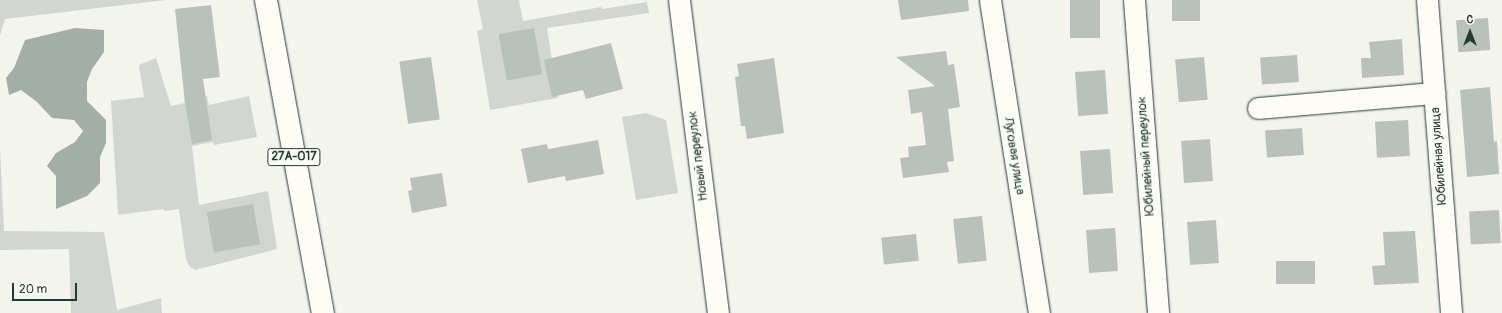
<!DOCTYPE html>
<meta charset="utf-8">
<style>
body{margin:0}
#map{position:relative;width:1502px;height:313px;overflow:hidden;background:#f4f4ef;font-family:Pangolin,sans-serif}
div>[style]{position:absolute}
.green>*{inset:0;background:#d1d6d1}
.water>*{inset:0;background:#a3aea7}
.building>*{inset:0;background:#b9c1bb;transform-origin:0 0}
.roads{filter:drop-shadow(0 0 1px #1f3d34) drop-shadow(0 0 1px #1f3d34)}
.street>*{height:21px;margin:-10.5px;padding:0 10.5px;transform-origin:10.5px;border-radius:10.5px;background:#fdfcf7}
.primary>*{height:22px;margin:-11px;padding:0 11px;transform-origin:11px;border-radius:11px;background:#fdfcf7}
span{translate:-50% -50%;white-space:nowrap;text-align:center;line-height:1.15;-webkit-text-stroke:3px #fdfcf7;paint-order:stroke}
.shield-label span{padding:1px 3px;background:#fdfcf7;border:1px solid;border-radius:3px;-webkit-text-stroke-width:0}
.shield-label{font-size:12px;color:#1f3d34;font-weight:700}
.street-label{font-size:13px;color:#1f3d34}
.north{position:absolute;left:1450px;top:12px;width:40px;height:40px;-webkit-text-stroke:3px #fdfcf7;paint-order:stroke;rotate:0deg;font-size:11px;font-weight:700;line-height:16px;text-align:center;color:#1f3d34}
.north::after{content:'';display:block;margin:auto;width:14px;height:18px;background:#1f3d34;clip-path:polygon(50% 0,100% 100%,50% 72%,0 100%)}
.scale{position:absolute;left:12px;top:283px;width:65px;height:18px;box-sizing:border-box;border:2px solid #1f3d34;border-top:0;padding-left:5px;font-size:12px;line-height:14px;white-space:nowrap;color:#1f3d34;-webkit-text-stroke:3px #fdfcf7;paint-order:stroke}
</style>
<div id="map">
<div class="green">
<i style="clip-path:polygon(0 0,166px 0,5px 19px,0 36px)"></i>
<i style="clip-path:polygon(477px 0,519px 0,523px 21px,601px 7px,602px 9px,647px 2px,649px 13px,547px 28px,558px 98px,490px 110px,477px 31px,483px 29px)"></i>
<i style="clip-path:polygon(156px 58px,171px 106px,185px 103px,184px 100px,207px 96px,209px 105px,249px 96px,257px 137px,214px 145px,213px 142px,192px 146px,199px 205px,268px 191px,277px 249px,195px 270px,189px 266px,186px 259px,179px 209px,165px 211px,163px 209px,118px 215px,111px 101px,144px 97px,139px 65px)"></i>
<i style="clip-path:polygon(646px 113px,666px 120px,678px 193px,636px 200px,622px 117px)"></i>
<i style="clip-path:polygon(0 147px,4px 231px,104px 232px,117px 310px,161px 298px,162px 313px,71px 313px,69px 249px,0 250px)"></i>
</div>
<div class="water">
<i style="clip-path:polygon(75px 28px,104px 30px,104px 52px,92px 69px,87px 82px,87px 101px,106px 120px,106px 143px,100px 157px,100px 183px,87px 196px,56px 209px,56px 176px,47px 166px,56px 153px,75px 142px,83px 131px,74px 120px,52px 118px,37px 102px,21px 90px,9px 95px,6px 78px,14px 68px,25px 40px)"></i>
</div>
<div class="building">
<i style="clip-path:polygon(898px 0,968px 0,969px 11px,901px 20px)"></i>
<i style="left:1070px;top:0;width:30px;height:38px"></i>
<i style="left:1172px;top:0;width:28px;height:21px"></i>
<i style="clip-path:polygon(211px 5px,220px 77px,203px 79px,212px 140px,192px 144px,185px 103px,175px 9px)"></i>
<i style="left:1488px;top:18px;width:32px;height:32px;rotate:86deg"></i>
<i style="left:534px;top:28px;width:47px;height:36px;rotate:80deg"></i>
<i style="clip-path:polygon(1402px 39px,1404px 75px,1362px 78px,1361px 58px,1371px 58px,1369px 42px)"></i>
<i style="clip-path:polygon(611px 43px,623px 89px,586px 99px,583px 90px,552px 97px,544px 60px)"></i>
<i style="clip-path:polygon(946px 51px,948px 65px,954px 64px,960px 107px,948px 109px,954px 161px,947px 162px,949px 172px,903px 178px,900px 158px,909px 157px,908px 147px,926px 145px,922px 112px,911px 114px,908px 90px,935px 86px,896px 57px)"></i>
<i style="left:1297px;top:55px;width:27px;height:37px;rotate:86deg"></i>
<i style="left:431px;top:57px;width:63px;height:32px;rotate:82deg"></i>
<i style="left:1204px;top:57px;width:43px;height:29px;rotate:85deg"></i>
<i style="clip-path:polygon(774px 58px,784px 133px,747px 139px,745px 126px,741px 126px,735px 77px,739px 76px,737px 64px)"></i>
<i style="left:1105px;top:70px;width:44px;height:30px;rotate:86deg"></i>
<i style="clip-path:polygon(1490px 87px,1494px 142px,1497px 141px,1499px 174px,1467px 177px,1460px 90px)"></i>
<i style="left:1408px;top:120px;width:36px;height:33px;rotate:87deg"></i>
<i style="left:1302px;top:128px;width:27px;height:37px;rotate:86deg"></i>
<i style="left:1210px;top:139px;width:42px;height:29px;rotate:86deg"></i>
<i style="clip-path:polygon(598px 140px,604px 174px,566px 181px,565px 176px,528px 183px,521px 149px,547px 144px,548px 149px)"></i>
<i style="left:1110px;top:149px;width:44px;height:30px;rotate:86deg"></i>
<i style="clip-path:polygon(442px 173px,447px 206px,412px 213px,408px 191px,412px 190px,410px 178px)"></i>
<i style="left:253px;top:204px;width:41px;height:47px;rotate:80deg"></i>
<i style="left:1499px;top:210px;width:33px;height:30px;rotate:87deg"></i>
<i style="left:982px;top:216px;width:45px;height:29px;rotate:84deg"></i>
<i style="left:1216px;top:220px;width:43px;height:29px;rotate:86deg"></i>
<i style="left:1115px;top:228px;width:43px;height:29px;rotate:86deg"></i>
<i style="clip-path:polygon(1415px 231px,1419px 283px,1374px 285px,1372px 266px,1385px 265px,1383px 232px)"></i>
<i style="left:916px;top:234px;width:27px;height:35px;rotate:84deg"></i>
<i style="left:1276px;top:261px;width:39px;height:23px"></i>
</div>
<div class="roads">
<div class="street">
<i style="left:679px;top:0;width:315px;rotate:82.9deg"></i>
<i style="left:990px;top:0;width:317px;rotate:81.1deg"></i>
<i style="left:1134px;top:0;width:314px;rotate:85.6deg"></i>
<i style="left:1427px;top:0;width:314px;rotate:85.6deg"></i>
<i style="left:1258px;top:108px;width:177px;rotate:-4.9deg"></i>
</div>
<div class="primary">
<i style="left:266px;top:0;width:318px;rotate:79.7deg"></i>
</div>
</div>
<div class="shield-label">
<span style="left:294px;top:157px">27А-017</span>
</div>
<div class="street-label">
<span style="left:698px;top:156px;rotate:-97deg">Новый переулок</span>
<span style="left:1014px;top:156px;rotate:81deg">Луговая улица</span>
<span style="left:1146px;top:156px;rotate:-94deg">Юбилейный переулок</span>
<span style="left:1439px;top:156px;rotate:-94deg">Юбилейная улица</span>
</div>
<div class="north">С</div>
<div class="scale">20 m</div>
</div>
